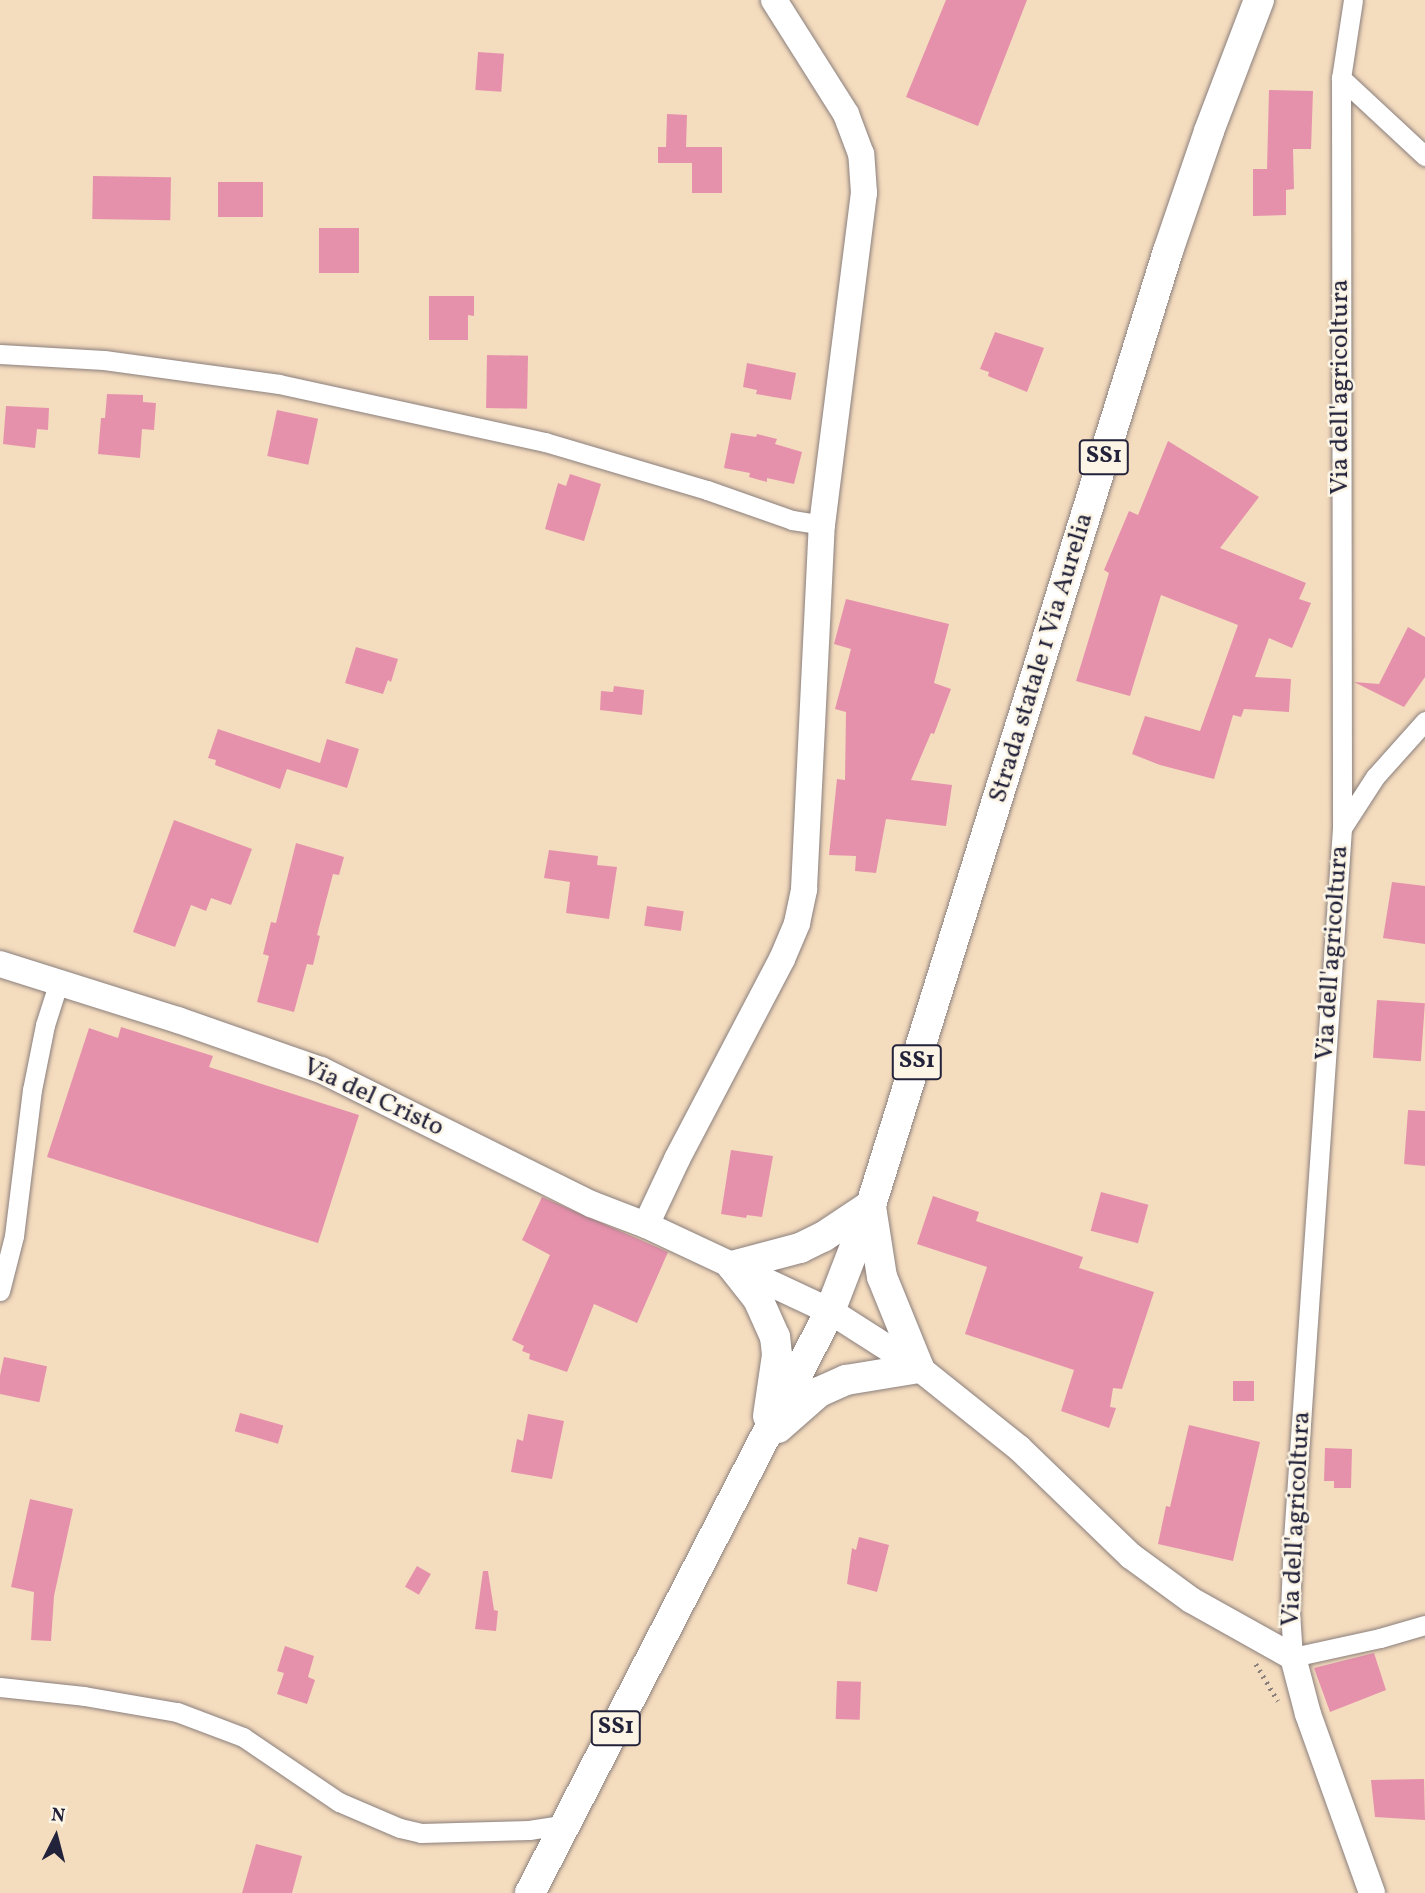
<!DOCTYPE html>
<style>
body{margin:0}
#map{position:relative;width:1425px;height:1893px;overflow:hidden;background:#f4dcbe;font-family:Vollkorn,serif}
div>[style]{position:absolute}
.building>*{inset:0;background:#e691ac;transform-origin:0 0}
.path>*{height:4.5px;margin-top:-2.25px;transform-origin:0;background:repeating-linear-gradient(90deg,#8b7f7c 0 2px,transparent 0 7px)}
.roads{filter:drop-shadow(0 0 2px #8b7f7c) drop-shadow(0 0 2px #8b7f7c)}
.street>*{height:19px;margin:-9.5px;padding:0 9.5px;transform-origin:9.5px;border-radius:9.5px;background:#fff}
.secondary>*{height:26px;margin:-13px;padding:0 13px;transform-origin:13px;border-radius:13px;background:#fff}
.primary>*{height:30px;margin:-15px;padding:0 15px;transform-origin:15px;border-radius:15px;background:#fff}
span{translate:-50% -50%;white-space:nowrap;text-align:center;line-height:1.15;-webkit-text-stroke:5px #fcf5e5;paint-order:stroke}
.shield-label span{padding:2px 5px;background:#fcf5e5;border:2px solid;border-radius:5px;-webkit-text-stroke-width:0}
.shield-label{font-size:24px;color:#22223b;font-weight:700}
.street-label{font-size:26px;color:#22223b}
.north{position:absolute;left:21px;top:1802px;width:70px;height:70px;-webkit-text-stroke:5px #fcf5e5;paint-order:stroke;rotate:6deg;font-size:19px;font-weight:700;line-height:28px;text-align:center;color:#22223b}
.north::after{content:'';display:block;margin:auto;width:24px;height:32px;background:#22223b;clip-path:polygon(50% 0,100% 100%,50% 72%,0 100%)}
</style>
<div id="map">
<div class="building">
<i style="clip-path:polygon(946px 0,1027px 0,978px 126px,906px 97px)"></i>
<i style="left:478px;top:52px;width:26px;height:38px;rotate:4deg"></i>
<i style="clip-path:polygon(1269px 90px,1313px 91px,1311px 149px,1293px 149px,1294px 189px,1286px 190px,1286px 215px,1253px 216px,1253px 169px,1267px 169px)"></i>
<i style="clip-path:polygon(667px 114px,687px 115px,686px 147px,722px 147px,722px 193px,692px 193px,692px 163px,658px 163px,658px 147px,666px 147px)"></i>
<i style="left:93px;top:176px;width:78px;height:43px;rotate:1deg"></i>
<i style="left:263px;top:182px;width:35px;height:45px;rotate:90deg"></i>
<i style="left:319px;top:228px;width:40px;height:45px"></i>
<i style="clip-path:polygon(429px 296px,474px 296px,474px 316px,468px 315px,468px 340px,429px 340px)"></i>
<i style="clip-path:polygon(995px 332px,1044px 348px,1027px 392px,988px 376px,989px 372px,980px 369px)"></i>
<i style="left:487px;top:355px;width:41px;height:53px;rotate:1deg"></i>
<i style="clip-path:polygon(747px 363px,796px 373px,791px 400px,756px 394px,757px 390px,743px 387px)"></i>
<i style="clip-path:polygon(107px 394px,143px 395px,143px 402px,156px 403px,154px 430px,142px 429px,140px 458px,98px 454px,101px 418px,105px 418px)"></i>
<i style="clip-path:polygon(6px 406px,49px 408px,48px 430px,37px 429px,35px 448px,3px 444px)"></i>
<i style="left:277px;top:410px;width:42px;height:47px;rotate:12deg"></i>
<i style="clip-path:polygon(731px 433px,756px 437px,757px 434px,777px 439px,775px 444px,802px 452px,794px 484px,767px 478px,767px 482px,749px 477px,750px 473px,724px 468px)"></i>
<i style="clip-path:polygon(1168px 441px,1259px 497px,1220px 548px,1306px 583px,1299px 599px,1311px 603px,1292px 648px,1269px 638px,1255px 677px,1291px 679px,1289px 712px,1244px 709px,1241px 717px,1233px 715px,1214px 779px,1160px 765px,1132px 754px,1145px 716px,1200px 731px,1238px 625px,1161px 595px,1130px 696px,1076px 681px,1109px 573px,1104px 570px,1129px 511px,1138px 515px)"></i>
<i style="clip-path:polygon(570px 474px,601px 484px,584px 541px,545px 529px,558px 483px,566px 486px)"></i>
<i style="clip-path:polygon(846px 599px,949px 624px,934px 683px,951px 689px,934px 734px,931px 733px,911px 780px,952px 785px,946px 826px,886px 819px,876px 873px,855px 871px,856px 856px,829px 855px,837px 779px,845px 780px,846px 712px,835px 709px,851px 649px,834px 644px)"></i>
<i style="clip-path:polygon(1408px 627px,1425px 637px,1425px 677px,1404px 707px,1354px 682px,1379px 684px)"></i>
<i style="clip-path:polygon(356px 647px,398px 659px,391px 682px,388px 680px,383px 694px,345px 683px)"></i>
<i style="clip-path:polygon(614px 686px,644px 690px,642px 715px,600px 710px,601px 691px,613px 692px)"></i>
<i style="clip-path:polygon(218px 729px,320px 763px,327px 739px,359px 749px,347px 788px,287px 769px,280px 789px,215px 765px,216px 760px,208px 758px)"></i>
<i style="clip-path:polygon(174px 820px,252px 849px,231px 905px,211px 898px,206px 911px,191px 905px,175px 947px,133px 932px)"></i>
<i style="clip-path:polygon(296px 843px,344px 857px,339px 875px,333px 874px,317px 935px,320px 936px,313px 965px,307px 964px,294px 1012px,257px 1002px,269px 956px,263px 954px,271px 922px,276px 923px)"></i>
<i style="clip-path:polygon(549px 850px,598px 856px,597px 865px,617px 867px,609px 919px,566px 913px,570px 882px,544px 878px)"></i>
<i style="clip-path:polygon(1392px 882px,1425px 886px,1425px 944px,1383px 938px)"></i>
<i style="left:647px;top:906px;width:37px;height:20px;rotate:8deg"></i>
<i style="left:1377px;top:1000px;width:48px;height:58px;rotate:4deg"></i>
<i style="clip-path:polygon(121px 1027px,213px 1056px,209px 1067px,359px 1115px,318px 1243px,47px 1157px,89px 1028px,118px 1038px)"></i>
<i style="clip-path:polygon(1408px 1110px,1425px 1111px,1425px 1166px,1404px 1164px)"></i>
<i style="clip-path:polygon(731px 1150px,773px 1156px,762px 1217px,747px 1215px,746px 1218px,721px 1214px)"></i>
<i style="left:1101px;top:1192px;width:49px;height:40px;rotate:15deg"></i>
<i style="clip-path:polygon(933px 1196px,979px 1212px,976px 1221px,1083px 1257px,1079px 1268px,1154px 1292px,1122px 1389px,1113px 1388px,1110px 1407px,1116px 1408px,1109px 1428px,1061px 1411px,1074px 1370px,965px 1334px,987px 1267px,917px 1244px)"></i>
<i style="clip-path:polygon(542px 1197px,668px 1252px,637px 1323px,594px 1304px,567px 1372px,529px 1359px,530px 1354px,522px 1351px,524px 1346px,512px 1340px,550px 1255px,522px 1240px)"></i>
<i style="left:4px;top:1357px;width:44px;height:37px;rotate:12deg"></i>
<i style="left:1233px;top:1381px;width:21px;height:20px"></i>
<i style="left:240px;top:1413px;width:45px;height:19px;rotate:16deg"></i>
<i style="clip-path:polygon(528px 1414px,564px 1421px,552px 1479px,511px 1472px,517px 1439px,523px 1441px)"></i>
<i style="clip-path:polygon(1189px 1425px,1260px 1442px,1233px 1561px,1158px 1544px,1166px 1506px,1170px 1507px)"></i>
<i style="clip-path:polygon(1325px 1448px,1352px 1449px,1351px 1488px,1334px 1488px,1334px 1481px,1324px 1481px)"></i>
<i style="clip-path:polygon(30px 1499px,73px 1509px,54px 1596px,51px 1641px,31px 1640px,34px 1592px,11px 1587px)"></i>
<i style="clip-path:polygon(859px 1537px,889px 1545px,877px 1592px,847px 1584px,852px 1548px,856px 1550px)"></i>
<i style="left:417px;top:1566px;width:16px;height:24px;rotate:30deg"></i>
<i style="clip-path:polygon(483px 1571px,488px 1571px,494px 1610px,498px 1611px,496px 1631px,475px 1629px)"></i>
<i style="clip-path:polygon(285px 1646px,314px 1656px,308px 1677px,315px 1680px,307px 1704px,277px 1694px,284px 1673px,277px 1671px)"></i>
<i style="clip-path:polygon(1374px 1653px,1386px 1690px,1330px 1712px,1314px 1668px)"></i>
<i style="left:837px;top:1681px;width:24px;height:38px;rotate:2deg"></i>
<i style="clip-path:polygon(1424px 1779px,1425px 1820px,1375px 1817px,1371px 1780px)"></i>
<i style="clip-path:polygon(256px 1844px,302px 1856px,292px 1893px,242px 1893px)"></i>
</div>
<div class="path">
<i style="left:1256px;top:1664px;width:43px;rotate:59.3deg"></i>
</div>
<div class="roads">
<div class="street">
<i style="left:1353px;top:0;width:79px;rotate:98.7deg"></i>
<i style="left:1341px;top:78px;width:750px;rotate:89.92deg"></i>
<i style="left:1342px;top:828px;width:713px;rotate:93.94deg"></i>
<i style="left:1293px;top:1539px;width:73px;rotate:92.4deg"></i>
<i style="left:1290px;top:1612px;width:45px;rotate:86.2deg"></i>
<i style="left:1293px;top:1657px;width:89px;rotate:-12.3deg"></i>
<i style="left:1380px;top:1638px;width:47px;rotate:-16.1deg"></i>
<i style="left:1341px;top:78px;width:115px;rotate:42.9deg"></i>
<i style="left:0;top:354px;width:104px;rotate:3.3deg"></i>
<i style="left:104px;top:360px;width:177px;rotate:7.8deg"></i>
<i style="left:279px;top:384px;width:272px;rotate:12.3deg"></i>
<i style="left:545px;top:442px;width:169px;rotate:16.5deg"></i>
<i style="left:707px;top:490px;width:90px;rotate:19.4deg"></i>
<i style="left:792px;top:520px;width:30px;rotate:9deg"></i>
<i style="left:1342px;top:828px;width:61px;rotate:-57.1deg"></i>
<i style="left:1375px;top:777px;width:75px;rotate:-48.2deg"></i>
<i style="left:0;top:1291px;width:57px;rotate:-75.7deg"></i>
<i style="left:14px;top:1236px;width:147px;rotate:-83deg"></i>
<i style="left:32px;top:1090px;width:66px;rotate:-78.7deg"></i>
<i style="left:45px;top:1025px;width:46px;rotate:-72.3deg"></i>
<i style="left:0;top:1687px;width:84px;rotate:6.1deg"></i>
<i style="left:84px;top:1696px;width:94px;rotate:9.8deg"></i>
<i style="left:177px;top:1712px;width:71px;rotate:20.7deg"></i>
<i style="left:243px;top:1737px;width:116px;rotate:34.1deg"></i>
<i style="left:339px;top:1802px;width:66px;rotate:23.1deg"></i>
<i style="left:400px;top:1828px;width:22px;rotate:13deg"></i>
<i style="left:421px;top:1833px;width:108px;rotate:-1.6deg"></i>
<i style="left:529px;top:1830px;width:38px;rotate:-9deg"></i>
</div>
<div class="secondary">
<i style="left:0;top:964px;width:187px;rotate:17.5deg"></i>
<i style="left:178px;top:1020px;width:151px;rotate:19.3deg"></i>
<i style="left:321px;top:1070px;width:301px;rotate:26.4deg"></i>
<i style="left:591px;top:1204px;width:59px;rotate:20.9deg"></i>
<i style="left:646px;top:1225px;width:203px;rotate:25.1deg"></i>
<i style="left:830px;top:1311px;width:106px;rotate:32.6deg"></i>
<i style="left:919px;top:1368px;width:128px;rotate:38.7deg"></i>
<i style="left:1019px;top:1448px;width:156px;rotate:44deg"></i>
<i style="left:1131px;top:1556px;width:74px;rotate:36.3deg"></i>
<i style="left:1191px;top:1600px;width:117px;rotate:29.2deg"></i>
<i style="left:1293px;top:1657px;width:59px;rotate:75.3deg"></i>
<i style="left:1308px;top:1714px;width:190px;rotate:70.3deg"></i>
<i style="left:646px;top:1225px;width:73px;rotate:-64.8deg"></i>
<i style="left:677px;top:1159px;width:226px;rotate:-62.3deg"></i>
<i style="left:782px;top:959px;width:39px;rotate:-67deg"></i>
<i style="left:797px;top:923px;width:35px;rotate:-78deg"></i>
<i style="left:804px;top:889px;width:364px;rotate:-87.2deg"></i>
<i style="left:822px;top:525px;width:335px;rotate:-82.8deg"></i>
<i style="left:864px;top:193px;width:39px;rotate:-94deg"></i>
<i style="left:861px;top:154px;width:43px;rotate:-110.6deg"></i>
<i style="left:846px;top:114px;width:135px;rotate:-122.3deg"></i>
</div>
<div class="primary">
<i style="left:768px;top:1416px;width:62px;rotate:-81.6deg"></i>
<i style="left:777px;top:1355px;width:18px;rotate:-96deg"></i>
<i style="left:775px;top:1337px;width:42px;rotate:-114.1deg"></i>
<i style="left:758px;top:1299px;width:42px;rotate:-128.2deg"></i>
<i style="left:732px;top:1266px;width:70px;rotate:-14.8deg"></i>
<i style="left:800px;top:1248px;width:25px;rotate:-26deg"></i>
<i style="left:823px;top:1237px;width:58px;rotate:-33.7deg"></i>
<i style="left:778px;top:1428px;width:55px;rotate:-41.3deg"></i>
<i style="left:819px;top:1392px;width:30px;rotate:-24deg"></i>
<i style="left:846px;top:1380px;width:74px;rotate:-9.3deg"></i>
<i style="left:919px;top:1368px;width:98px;rotate:-112.1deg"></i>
<i style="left:882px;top:1277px;width:71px;rotate:-98.9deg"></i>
<i style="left:530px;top:1893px;width:655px;rotate:-62.73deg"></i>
<i style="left:830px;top:1311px;width:114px;rotate:-68.9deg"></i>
<i style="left:871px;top:1205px;width:999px;rotate:-72.71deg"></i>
<i style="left:1168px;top:251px;width:127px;rotate:-71.1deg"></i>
<i style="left:1209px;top:131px;width:140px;rotate:-69.1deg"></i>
</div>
</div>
<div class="shield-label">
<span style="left:1104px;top:457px">SS1</span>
<span style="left:917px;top:1062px">SS1</span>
<span style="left:616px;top:1728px">SS1</span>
</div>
<div class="street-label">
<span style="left:1341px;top:387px;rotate:-90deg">Via dell'agricoltura</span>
<span style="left:1042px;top:658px;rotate:-73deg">Strada statale 1 Via Aurelia</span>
<span style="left:1333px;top:953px;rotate:-86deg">Via dell'agricoltura</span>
<span style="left:373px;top:1098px;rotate:25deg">Via del Cristo</span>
<span style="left:1297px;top:1519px;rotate:-87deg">Via dell'agricoltura</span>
</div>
<div class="north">N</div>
</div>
